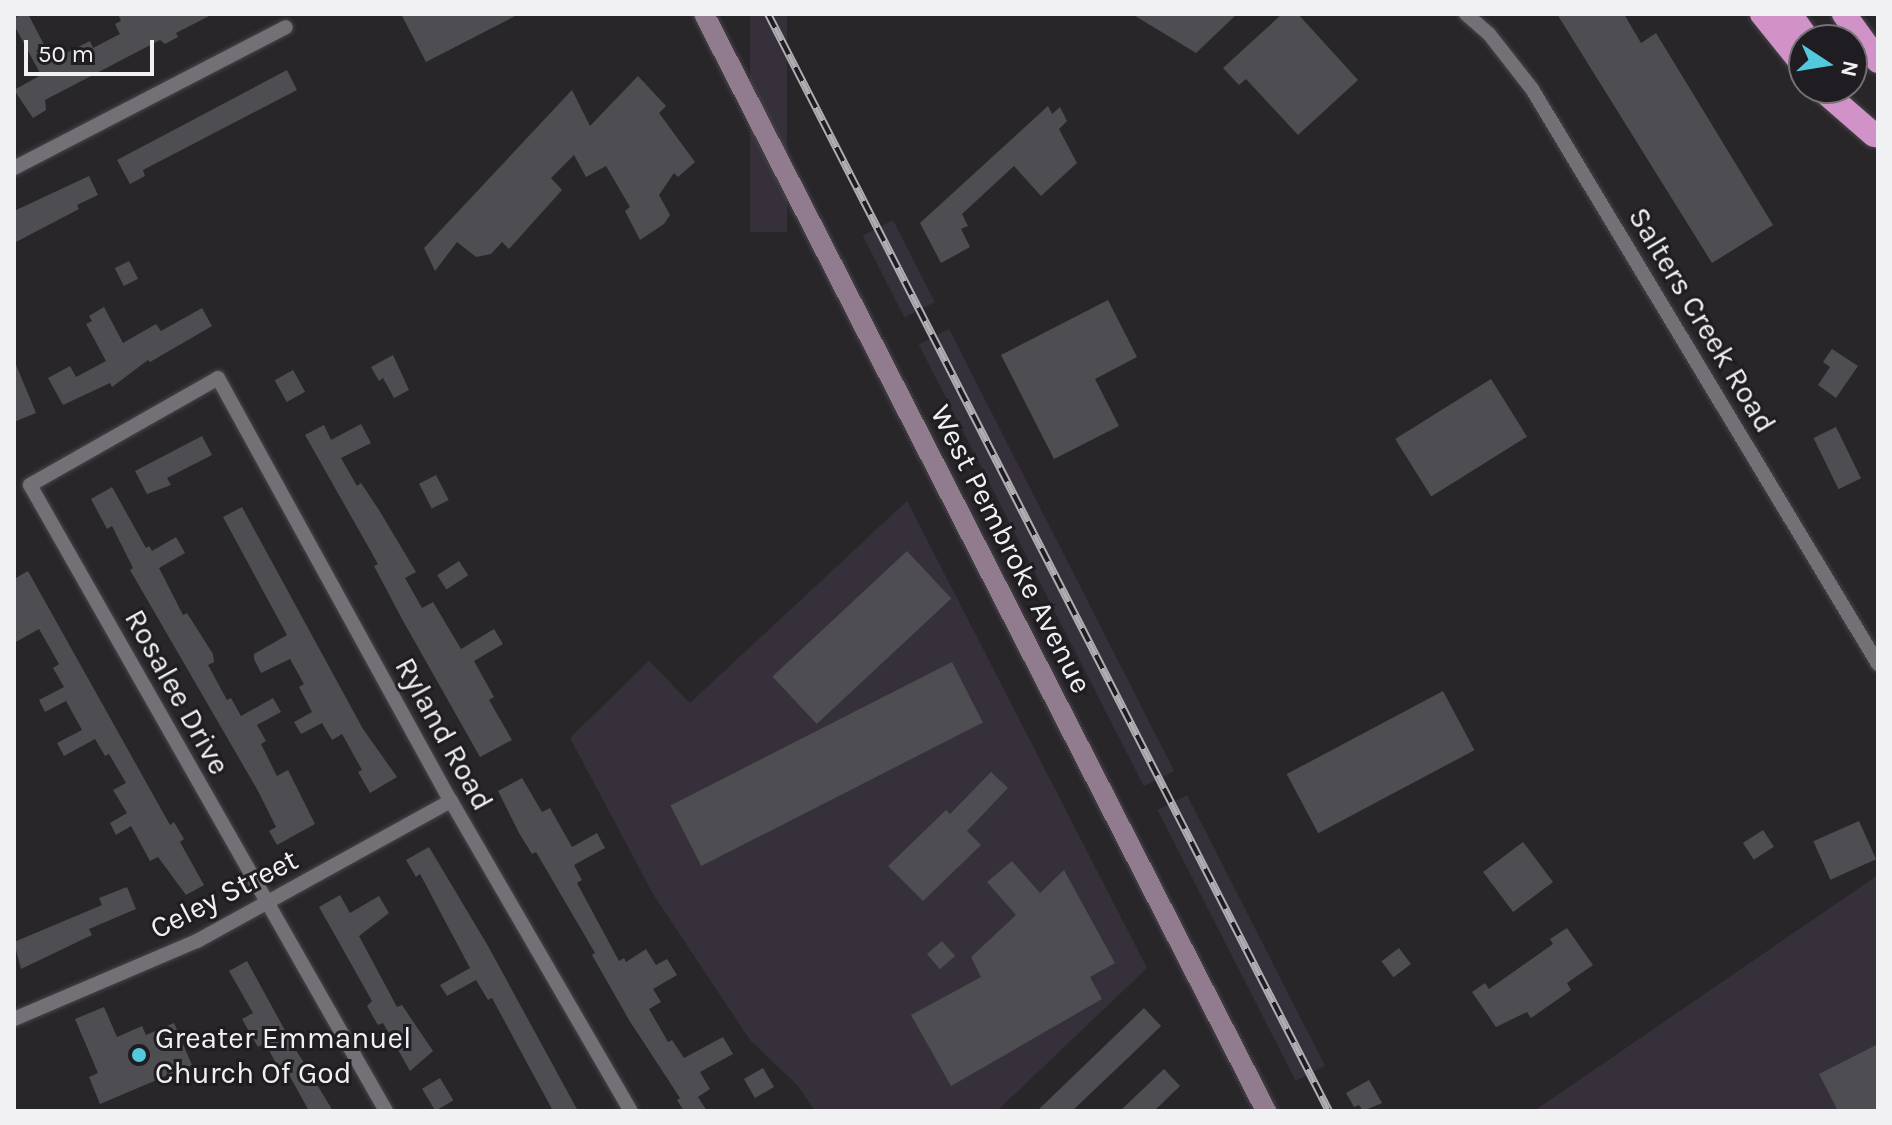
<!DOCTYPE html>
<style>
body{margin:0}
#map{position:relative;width:1892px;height:1125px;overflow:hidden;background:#29262a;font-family:Karla,sans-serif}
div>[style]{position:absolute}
.built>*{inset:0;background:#353039;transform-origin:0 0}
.building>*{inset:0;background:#4e4d52;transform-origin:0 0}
.roads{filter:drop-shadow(0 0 2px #474549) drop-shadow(0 0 2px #474549)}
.minor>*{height:14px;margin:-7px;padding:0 7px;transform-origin:7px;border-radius:7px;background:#747176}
.secondary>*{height:20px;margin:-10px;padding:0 10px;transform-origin:10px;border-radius:10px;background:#907b8f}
.motorway>*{height:24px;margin:-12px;padding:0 12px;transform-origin:12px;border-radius:12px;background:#d192c8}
.rail>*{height:8px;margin-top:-4px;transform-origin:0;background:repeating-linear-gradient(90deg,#1f1d21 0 15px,#b0aeb2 0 30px);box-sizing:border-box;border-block:2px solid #b0aeb2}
.dots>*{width:22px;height:22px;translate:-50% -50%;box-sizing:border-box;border:4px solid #1f1d21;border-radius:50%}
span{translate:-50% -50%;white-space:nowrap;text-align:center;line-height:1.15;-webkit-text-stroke:6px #1f1d21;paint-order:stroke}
.street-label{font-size:30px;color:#f1f0f3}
.poi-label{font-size:30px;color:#f1f0f3}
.left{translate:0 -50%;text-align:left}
.frame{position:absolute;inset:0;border:16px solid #f1f0f3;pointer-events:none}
.north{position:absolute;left:1788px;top:24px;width:80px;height:80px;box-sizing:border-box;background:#1f1d21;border:2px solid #737175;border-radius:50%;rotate:102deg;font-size:22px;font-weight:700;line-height:32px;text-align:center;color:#f1f0f3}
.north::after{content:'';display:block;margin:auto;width:28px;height:36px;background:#53cadc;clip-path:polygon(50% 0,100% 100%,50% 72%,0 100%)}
.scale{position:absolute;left:24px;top:40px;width:130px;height:36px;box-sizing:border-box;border:4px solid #f1f0f3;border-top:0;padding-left:10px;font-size:24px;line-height:28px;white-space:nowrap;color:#f1f0f3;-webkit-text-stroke:6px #1f1d21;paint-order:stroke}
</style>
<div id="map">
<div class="built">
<i style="left:750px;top:14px;width:37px;height:218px"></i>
<i style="left:893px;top:220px;width:92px;height:34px;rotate:63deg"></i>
<i style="left:949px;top:329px;width:496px;height:34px;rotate:63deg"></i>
<i style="clip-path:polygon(907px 501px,1147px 968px,997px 1111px,815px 1111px,798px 1086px,750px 1040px,653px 894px,570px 738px,649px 661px,690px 703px)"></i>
<i style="left:1187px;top:795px;width:304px;height:33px;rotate:63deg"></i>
<i style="clip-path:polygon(1878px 875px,1878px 1111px,1534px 1111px)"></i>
</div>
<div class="building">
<i style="clip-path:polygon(21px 14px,28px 14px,52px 60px,90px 41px,93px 48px,120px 34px,115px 24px,121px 21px,118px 14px,213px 14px,176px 33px,178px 37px,165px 44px,160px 40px,45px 100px,46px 110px,33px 118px,14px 90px,41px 75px,14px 25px,14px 18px)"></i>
<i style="clip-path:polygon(401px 14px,519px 14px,426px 62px)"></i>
<i style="clip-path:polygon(1132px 14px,1237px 14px,1196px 53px)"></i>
<i style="clip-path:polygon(1282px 14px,1298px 14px,1358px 80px,1298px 135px,1246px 79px,1239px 85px,1223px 68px)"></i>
<i style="clip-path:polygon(1557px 14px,1624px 14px,1641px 43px,1656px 33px,1773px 225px,1712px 263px)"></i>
<i style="clip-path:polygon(287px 70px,297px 90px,143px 170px,145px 176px,130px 184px,117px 160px)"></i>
<i style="clip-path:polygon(638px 76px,666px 106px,659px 113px,695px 162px,678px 177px,674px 173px,659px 195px,670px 215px,664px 224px,640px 240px,625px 211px,630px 207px,606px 166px,586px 177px,574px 155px,551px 178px,562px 190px,509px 249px,502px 242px,491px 254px,476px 257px,457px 242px,435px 271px,424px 248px,572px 90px,590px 126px)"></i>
<i style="clip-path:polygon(1048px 106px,1052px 114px,1060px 107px,1067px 121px,1059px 129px,1077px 163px,1041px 196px,1014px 166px,962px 214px,968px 226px,961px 229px,970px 247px,941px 263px,920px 223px)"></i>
<i style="clip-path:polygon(89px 176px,98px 195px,77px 205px,79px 209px,14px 243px,14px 211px)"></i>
<i style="left:129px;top:261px;width:20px;height:16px;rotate:63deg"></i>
<i style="clip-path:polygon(1108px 300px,1137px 357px,1095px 379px,1119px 426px,1054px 459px,1001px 355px)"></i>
<i style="clip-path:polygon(104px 307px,123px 343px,156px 324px,161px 331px,202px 308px,212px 326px,150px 362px,148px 360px,112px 387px,110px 383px,63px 405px,48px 378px,70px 366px,76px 377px,106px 361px,86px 324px,92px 321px,89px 316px)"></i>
<i style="clip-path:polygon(1832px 349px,1858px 366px,1836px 398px,1818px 385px,1830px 367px,1823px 362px)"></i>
<i style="clip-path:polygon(393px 355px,409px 390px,394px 398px,383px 378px,379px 381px,371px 367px)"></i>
<i style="clip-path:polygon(14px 360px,36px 413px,14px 422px)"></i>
<i style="left:293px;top:370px;width:25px;height:21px;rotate:61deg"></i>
<i style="left:1491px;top:379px;width:68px;height:113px;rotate:58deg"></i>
<i style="clip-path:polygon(361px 424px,371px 443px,341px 458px,357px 486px,361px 483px,379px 510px,416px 572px,405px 578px,422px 608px,433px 602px,461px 649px,494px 629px,503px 644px,474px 661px,494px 697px,489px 700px,512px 740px,480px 757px,402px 619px,374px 566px,378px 564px,305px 435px,324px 425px,331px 440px)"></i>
<i style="left:1836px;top:427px;width:57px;height:25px;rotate:64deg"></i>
<i style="clip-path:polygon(202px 436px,212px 455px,167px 478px,171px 485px,147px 494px,135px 471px)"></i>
<i style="left:436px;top:475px;width:28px;height:19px;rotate:63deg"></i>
<i style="clip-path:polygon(112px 487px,146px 548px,149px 546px,152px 551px,176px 537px,185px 553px,159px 568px,183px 615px,187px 613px,213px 654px,214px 662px,208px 665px,227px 700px,231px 698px,241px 716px,273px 698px,281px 712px,257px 725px,266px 741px,261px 744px,277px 776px,288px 770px,315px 824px,277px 845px,269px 831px,276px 827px,258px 791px,130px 570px,133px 568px,112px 526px,107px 529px,91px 499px)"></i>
<i style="clip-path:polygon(242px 507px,363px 729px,397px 777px,370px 793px,358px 772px,362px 770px,342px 734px,332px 740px,322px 723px,301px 734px,294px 722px,312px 712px,299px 687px,304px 684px,290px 659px,261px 673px,254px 659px,254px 654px,287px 635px,223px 517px)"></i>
<i style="left:907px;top:551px;width:65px;height:184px;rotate:47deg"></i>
<i style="left:459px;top:561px;width:17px;height:26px;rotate:57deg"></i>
<i style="clip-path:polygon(28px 571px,170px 825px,174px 822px,184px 839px,180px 842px,204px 885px,186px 895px,158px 857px,150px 861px,131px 826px,116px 835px,110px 823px,127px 813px,113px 790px,126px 783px,109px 754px,105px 756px,95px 739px,64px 756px,57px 743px,82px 730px,66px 701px,45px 712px,39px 700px,64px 687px,53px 668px,59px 664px,39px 629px,14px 643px,14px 579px)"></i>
<i style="left:952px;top:662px;width:68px;height:316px;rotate:63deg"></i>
<i style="left:1443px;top:691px;width:67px;height:177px;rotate:62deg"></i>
<i style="clip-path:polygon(991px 772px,1008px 788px,967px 831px,981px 845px,923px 901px,888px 866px,946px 810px,950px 814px)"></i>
<i style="clip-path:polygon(522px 778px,542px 812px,550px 808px,572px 847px,597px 833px,605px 848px,574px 865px,582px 880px,577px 883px,619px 961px,624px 958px,626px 962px,646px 949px,656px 965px,667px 959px,677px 975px,653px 989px,661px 1002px,649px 1009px,668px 1042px,672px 1040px,684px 1058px,723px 1037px,733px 1054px,700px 1072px,710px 1089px,698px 1097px,707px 1111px,684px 1111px,677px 1100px,680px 1098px,629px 1020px,592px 955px,595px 953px,536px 852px,532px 854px,519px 833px,498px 791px)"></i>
<i style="left:1859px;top:821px;width:42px;height:50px;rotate:66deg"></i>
<i style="left:1763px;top:830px;width:20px;height:24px;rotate:57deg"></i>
<i style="left:1523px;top:842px;width:50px;height:50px;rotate:53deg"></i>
<i style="clip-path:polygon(429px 847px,488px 946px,578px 1111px,553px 1111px,492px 998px,488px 1000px,476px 980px,447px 996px,440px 985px,470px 968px,420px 874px,416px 877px,406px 860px)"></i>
<i style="clip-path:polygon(1012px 861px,1040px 893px,1064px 870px,1115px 963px,1090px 977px,1102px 999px,951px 1086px,911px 1015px,981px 977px,971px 957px,1016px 915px,987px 882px)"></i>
<i style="clip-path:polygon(127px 887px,136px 909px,89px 929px,92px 935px,21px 969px,14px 942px,102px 905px,99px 898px)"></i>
<i style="clip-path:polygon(340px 895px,350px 913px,379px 896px,389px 913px,359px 936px,397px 1007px,402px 1005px,433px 1051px,410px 1071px,383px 1023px,378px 1025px,367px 1006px,372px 1001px,319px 907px)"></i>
<i style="clip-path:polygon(1567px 928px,1593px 965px,1567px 983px,1571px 990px,1531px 1018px,1527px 1012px,1496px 1027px,1472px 992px,1485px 983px,1489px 989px,1553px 944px,1550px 939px)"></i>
<i style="left:942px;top:941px;width:20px;height:20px;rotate:49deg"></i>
<i style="left:1399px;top:948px;width:20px;height:22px;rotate:53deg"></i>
<i style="clip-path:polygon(247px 961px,293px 1045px,333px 1111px,309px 1111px,283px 1064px,278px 1067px,265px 1043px,258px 1047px,242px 1019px,253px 1013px,229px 971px)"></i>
<i style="clip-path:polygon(104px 1007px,117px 1037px,142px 1026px,146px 1035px,174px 1023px,192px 1065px,100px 1104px,89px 1077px,98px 1073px,75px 1019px)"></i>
<i style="clip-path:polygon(1144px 1008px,1161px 1026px,1130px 1056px,1072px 1111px,1037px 1111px)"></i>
<i style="clip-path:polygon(1878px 1044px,1878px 1111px,1838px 1111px,1819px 1074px)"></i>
<i style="left:763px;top:1068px;width:22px;height:22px;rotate:60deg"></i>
<i style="clip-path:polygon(1164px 1069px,1180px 1086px,1154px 1111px,1120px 1111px)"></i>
<i style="left:440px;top:1078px;width:26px;height:21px;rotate:59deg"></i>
<i style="clip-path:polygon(1369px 1080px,1382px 1103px,1363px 1111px,1359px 1105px,1354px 1107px,1346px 1093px)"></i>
</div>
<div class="roads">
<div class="minor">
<i style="left:1466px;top:14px;width:30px;rotate:41deg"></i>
<i style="left:1489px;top:34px;width:70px;rotate:52deg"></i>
<i style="left:1532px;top:89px;width:671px;rotate:58.96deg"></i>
<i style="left:14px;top:168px;width:306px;rotate:-27.4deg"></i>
<i style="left:14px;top:1019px;width:199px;rotate:-23.1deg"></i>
<i style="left:197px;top:941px;width:290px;rotate:-28.9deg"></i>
<i style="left:386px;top:1111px;width:720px;rotate:-119.63deg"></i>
<i style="left:30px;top:485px;width:216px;rotate:-29.6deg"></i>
<i style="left:218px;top:378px;width:483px;rotate:61.2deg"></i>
<i style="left:451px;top:801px;width:358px;rotate:59.9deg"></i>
</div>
<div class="secondary">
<i style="left:704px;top:14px;width:1233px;rotate:62.87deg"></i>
</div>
<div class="motorway">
<i style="left:1762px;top:14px;width:67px;rotate:51.1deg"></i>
<i style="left:1790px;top:14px;width:32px;rotate:55deg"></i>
<i style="left:1844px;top:14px;width:58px;rotate:54.1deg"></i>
<i style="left:1820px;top:88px;width:72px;rotate:41deg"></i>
</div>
</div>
<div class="rail">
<i style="left:768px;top:14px;width:1232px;rotate:62.92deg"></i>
</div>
<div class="dots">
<i style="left:139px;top:1055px;background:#53cadc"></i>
</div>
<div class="street-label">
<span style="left:1702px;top:320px;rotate:59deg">Salters Creek Road</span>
<span style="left:1011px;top:549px;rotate:63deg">West Pembroke Avenue</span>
<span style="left:177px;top:692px;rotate:61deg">Rosalee Drive</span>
<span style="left:444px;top:734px;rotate:61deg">Ryland Road</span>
<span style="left:224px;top:894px;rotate:-27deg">Celey Street</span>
</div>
<div class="poi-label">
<span class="left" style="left:155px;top:1055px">Greater Emmanuel<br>Church Of God</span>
</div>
<div class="frame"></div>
<div class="north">N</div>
<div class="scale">50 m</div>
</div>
